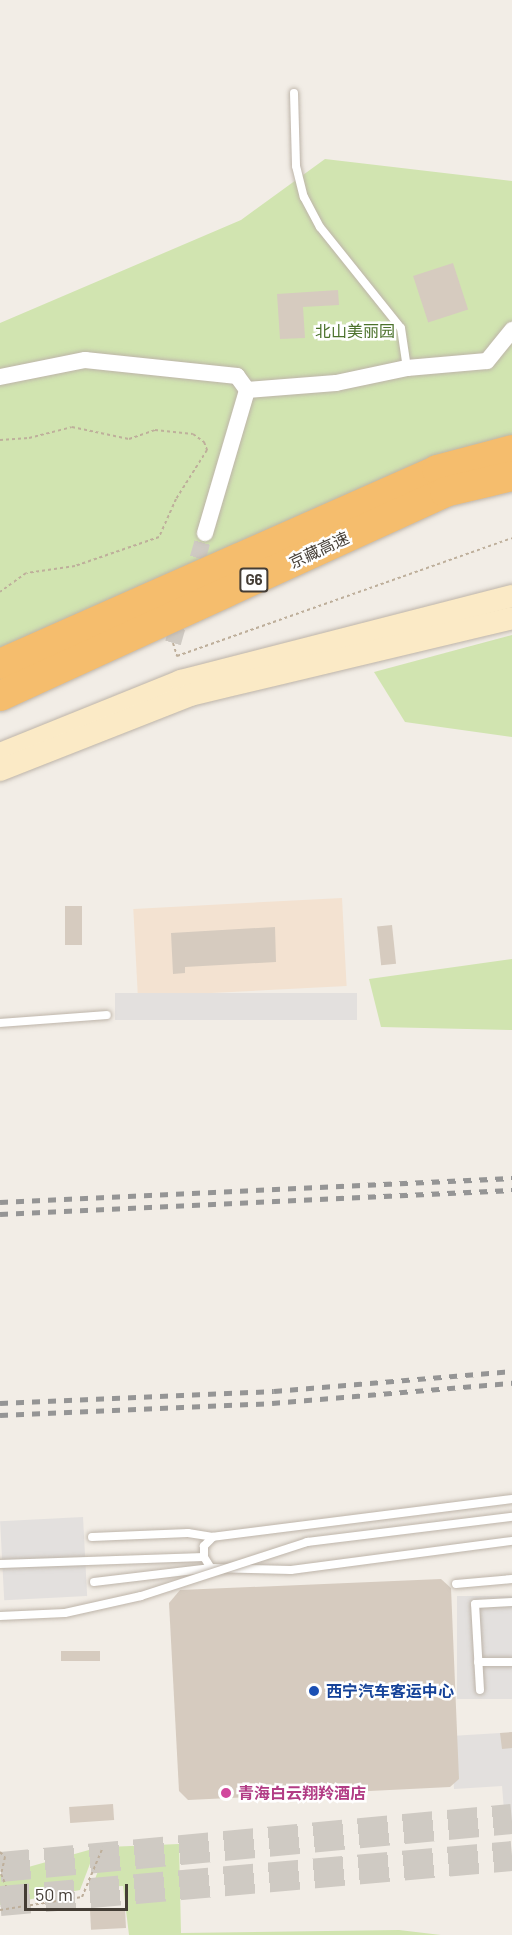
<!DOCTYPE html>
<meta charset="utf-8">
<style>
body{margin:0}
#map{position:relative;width:512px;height:1935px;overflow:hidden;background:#f2ede6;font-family:Barlow,"Noto Sans SC",sans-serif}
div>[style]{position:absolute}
.commercial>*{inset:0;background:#f3e2d1;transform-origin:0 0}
.green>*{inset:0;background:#d1e4b0}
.parking>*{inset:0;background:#e3e0de;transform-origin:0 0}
.building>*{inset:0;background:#d6cbbf;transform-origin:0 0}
.street-tunnel>*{height:16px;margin-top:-8px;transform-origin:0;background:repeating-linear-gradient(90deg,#cfcac3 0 16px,transparent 0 24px)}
.highway-tunnel>*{height:30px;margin-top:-15px;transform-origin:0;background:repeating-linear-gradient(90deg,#cfcac3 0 30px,transparent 0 45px)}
.path>*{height:2px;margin-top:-1px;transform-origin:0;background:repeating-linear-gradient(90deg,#beaf9b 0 3px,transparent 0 6px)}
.roads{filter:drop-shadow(0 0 2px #bdb4a9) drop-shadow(0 0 2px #bdb4a9)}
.lane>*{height:8px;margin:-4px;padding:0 4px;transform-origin:4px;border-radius:4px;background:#fff}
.street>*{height:16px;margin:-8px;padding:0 8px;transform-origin:8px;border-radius:8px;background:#fff}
.secondary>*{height:22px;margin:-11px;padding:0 11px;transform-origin:11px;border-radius:11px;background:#fbeac6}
.highway>*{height:30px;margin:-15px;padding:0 15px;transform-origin:15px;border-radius:15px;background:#f5bd6d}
.rail>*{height:4.5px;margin-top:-2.25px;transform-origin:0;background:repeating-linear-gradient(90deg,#959595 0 8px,transparent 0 16px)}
.bridges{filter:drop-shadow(0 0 2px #bdb4a9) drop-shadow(0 0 2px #bdb4a9)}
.lane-bridge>*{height:8px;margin:-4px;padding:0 4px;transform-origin:4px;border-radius:4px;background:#fff}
.dots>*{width:16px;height:16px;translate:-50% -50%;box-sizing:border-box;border:3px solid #fff;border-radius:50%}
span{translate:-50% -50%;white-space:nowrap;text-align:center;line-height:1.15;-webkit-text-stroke:5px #fff;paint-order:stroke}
.shield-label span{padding:2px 4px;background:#fff;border:2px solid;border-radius:4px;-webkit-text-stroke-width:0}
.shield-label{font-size:15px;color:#443d35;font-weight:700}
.park-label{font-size:16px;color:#4c722c}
.street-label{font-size:16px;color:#443d35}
.transit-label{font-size:16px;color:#164399;font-weight:700}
.left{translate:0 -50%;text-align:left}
.hotel-label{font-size:16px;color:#b23c85;font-weight:700}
.scale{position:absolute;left:24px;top:1884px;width:104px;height:27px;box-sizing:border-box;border:3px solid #443d35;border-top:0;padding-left:8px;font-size:18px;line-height:21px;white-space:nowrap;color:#443d35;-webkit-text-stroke:4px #fff;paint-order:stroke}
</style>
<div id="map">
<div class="commercial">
<i style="left:342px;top:898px;width:88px;height:209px;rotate:87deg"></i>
</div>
<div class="green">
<i style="clip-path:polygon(325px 159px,512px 181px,512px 446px,0 648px,0 323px,241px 220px)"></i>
<i style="clip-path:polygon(512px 635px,512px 737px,405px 722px,374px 672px)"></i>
<i style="clip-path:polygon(512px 959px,512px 1030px,381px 1027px,369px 979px)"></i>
<i style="clip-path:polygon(179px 1844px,181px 1933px,399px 1930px,441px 1935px,129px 1935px,123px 1886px,92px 1887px,107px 1847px)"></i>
<i style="clip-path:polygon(96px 1848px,80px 1890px,0 1905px,0 1875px)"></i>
</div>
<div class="parking">
<i style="left:357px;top:993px;width:27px;height:242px;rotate:90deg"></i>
<i style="left:83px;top:1517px;width:79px;height:83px;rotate:87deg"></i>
<i style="left:512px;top:1596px;width:103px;height:55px;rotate:90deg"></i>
<i style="clip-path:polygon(500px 1733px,512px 1748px,512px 1823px,505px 1823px,502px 1786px,454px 1789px,451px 1736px)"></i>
</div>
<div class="building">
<i style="left:453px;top:263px;width:49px;height:42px;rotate:72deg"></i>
<i style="clip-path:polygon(338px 290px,339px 305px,303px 307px,305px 338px,280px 339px,277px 294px)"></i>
<i style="left:65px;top:906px;width:17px;height:39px"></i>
<i style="left:392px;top:925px;width:39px;height:15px;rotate:84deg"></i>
<i style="clip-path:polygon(275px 927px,276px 962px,185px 967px,185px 973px,173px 974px,171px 933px)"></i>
<i style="clip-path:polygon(441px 1579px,451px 1588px,459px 1779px,450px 1787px,188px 1800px,179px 1791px,169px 1603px,180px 1590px)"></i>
<i style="left:100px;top:1651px;width:10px;height:39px;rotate:90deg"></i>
<i style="clip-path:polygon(512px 1732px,512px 1748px,502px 1749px,500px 1733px)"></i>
<i style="left:113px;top:1804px;width:16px;height:44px;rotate:86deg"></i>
<i style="left:125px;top:1909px;width:19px;height:35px;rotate:87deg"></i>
</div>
<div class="street-tunnel">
<i style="left:191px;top:581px;width:50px;rotate:-73.7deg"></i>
<i style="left:173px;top:643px;width:32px;rotate:-74deg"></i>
</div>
<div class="highway-tunnel">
<i style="left:0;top:1867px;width:514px;rotate:-5.36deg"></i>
<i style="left:0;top:1901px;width:514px;rotate:-5.02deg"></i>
</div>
<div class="path">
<i style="left:0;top:440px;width:29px;rotate:-4deg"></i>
<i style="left:29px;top:438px;width:44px;rotate:-14.3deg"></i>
<i style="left:72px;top:427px;width:58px;rotate:11.9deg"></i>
<i style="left:129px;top:439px;width:28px;rotate:-19deg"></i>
<i style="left:155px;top:430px;width:38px;rotate:6deg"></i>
<i style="left:193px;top:434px;width:14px;rotate:36deg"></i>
<i style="left:204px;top:442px;width:9px;rotate:69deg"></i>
<i style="left:207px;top:450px;width:58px;rotate:122.3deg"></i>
<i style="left:176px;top:499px;width:42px;rotate:114.1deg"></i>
<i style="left:159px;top:537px;width:89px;rotate:161deg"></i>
<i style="left:75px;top:566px;width:49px;rotate:171.9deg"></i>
<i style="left:26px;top:573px;width:32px;rotate:144deg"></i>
<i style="left:173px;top:643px;width:14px;rotate:73deg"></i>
<i style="left:177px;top:656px;width:355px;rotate:-19.4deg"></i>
<i style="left:0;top:1852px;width:7px;rotate:45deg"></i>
<i style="left:5px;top:1857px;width:17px;rotate:103deg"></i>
<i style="left:1px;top:1874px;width:13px;rotate:67deg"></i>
<i style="left:0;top:1910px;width:83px;rotate:-9deg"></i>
<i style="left:82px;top:1897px;width:54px;rotate:-67.2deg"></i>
</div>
<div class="roads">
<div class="lane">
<i style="left:294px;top:93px;width:73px;rotate:88.4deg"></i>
<i style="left:296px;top:166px;width:32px;rotate:76deg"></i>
<i style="left:304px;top:197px;width:34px;rotate:62deg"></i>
<i style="left:320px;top:227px;width:129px;rotate:51.3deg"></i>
<i style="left:401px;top:328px;width:40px;rotate:81.5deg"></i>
<i style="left:0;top:1023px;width:107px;rotate:-4.3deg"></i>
<i style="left:512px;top:1499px;width:301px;rotate:172.8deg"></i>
<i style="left:213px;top:1537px;width:13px;rotate:135deg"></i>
<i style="left:204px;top:1546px;width:11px;rotate:90deg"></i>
<i style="left:204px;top:1557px;width:13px;rotate:58deg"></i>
<i style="left:211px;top:1568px;width:80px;rotate:1.4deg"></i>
<i style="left:291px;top:1570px;width:223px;rotate:-7.5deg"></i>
<i style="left:92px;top:1537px;width:96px;rotate:-2.4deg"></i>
<i style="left:188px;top:1533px;width:25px;rotate:9deg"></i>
<i style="left:0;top:1564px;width:204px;rotate:-2deg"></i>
<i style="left:94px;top:1582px;width:118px;rotate:-6.8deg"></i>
<i style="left:456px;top:1584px;width:56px;rotate:-5.1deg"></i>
<i style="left:478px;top:1662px;width:34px"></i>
<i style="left:480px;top:1690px;width:86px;rotate:-93.3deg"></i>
<i style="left:475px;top:1604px;width:37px;rotate:-3deg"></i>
</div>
<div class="street">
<i style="left:0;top:377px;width:87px;rotate:-11.3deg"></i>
<i style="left:85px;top:360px;width:153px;rotate:6deg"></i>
<i style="left:237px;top:376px;width:17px;rotate:54deg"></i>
<i style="left:247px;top:390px;width:89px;rotate:-4.5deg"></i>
<i style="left:336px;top:383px;width:73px;rotate:-11.9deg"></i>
<i style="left:407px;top:368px;width:80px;rotate:-5deg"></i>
<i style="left:487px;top:361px;width:40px;rotate:-51deg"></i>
<i style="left:205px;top:533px;width:149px;rotate:-73.6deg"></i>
</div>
<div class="secondary">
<i style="left:0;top:754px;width:195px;rotate:-22deg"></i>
<i style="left:181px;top:681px;width:342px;rotate:-14.4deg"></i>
<i style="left:0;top:770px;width:204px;rotate:-21.5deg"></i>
<i style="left:190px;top:695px;width:331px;rotate:-13.4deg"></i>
</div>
<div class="highway">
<i style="left:0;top:664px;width:478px;rotate:-23.9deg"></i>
<i style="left:437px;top:470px;width:78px;rotate:-14.9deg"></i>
<i style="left:0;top:696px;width:490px;rotate:-24.6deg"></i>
<i style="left:445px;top:492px;width:69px;rotate:-13.4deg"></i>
</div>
</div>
<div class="rail">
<i style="left:0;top:1202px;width:513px;rotate:-2.68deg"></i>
<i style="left:0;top:1214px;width:513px;rotate:-2.68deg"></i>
<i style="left:0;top:1403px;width:274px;rotate:-2.5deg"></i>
<i style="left:274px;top:1391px;width:239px;rotate:-4.8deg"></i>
<i style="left:0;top:1415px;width:272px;rotate:-2.5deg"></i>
<i style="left:272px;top:1403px;width:241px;rotate:-4.8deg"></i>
</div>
<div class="bridges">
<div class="lane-bridge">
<i style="left:0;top:1616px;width:65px;rotate:-2.6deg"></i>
<i style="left:65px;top:1613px;width:78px;rotate:-12.6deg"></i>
<i style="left:141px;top:1596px;width:175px;rotate:-18deg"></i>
<i style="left:307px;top:1542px;width:207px;rotate:-7deg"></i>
</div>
</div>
<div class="dots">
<i style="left:314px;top:1691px;background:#1a4fb4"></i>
<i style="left:226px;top:1793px;background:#d1479c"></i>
</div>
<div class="shield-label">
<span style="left:254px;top:580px">G6</span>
</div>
<div class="park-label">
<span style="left:355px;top:331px">北山美丽园</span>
</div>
<div class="street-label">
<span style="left:319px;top:550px;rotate:-25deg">京藏高速</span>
</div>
<div class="transit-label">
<span class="left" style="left:326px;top:1691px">西宁汽车客运中心</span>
</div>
<div class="hotel-label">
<span class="left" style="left:238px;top:1793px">青海白云翔羚酒店</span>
</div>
<div class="scale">50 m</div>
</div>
